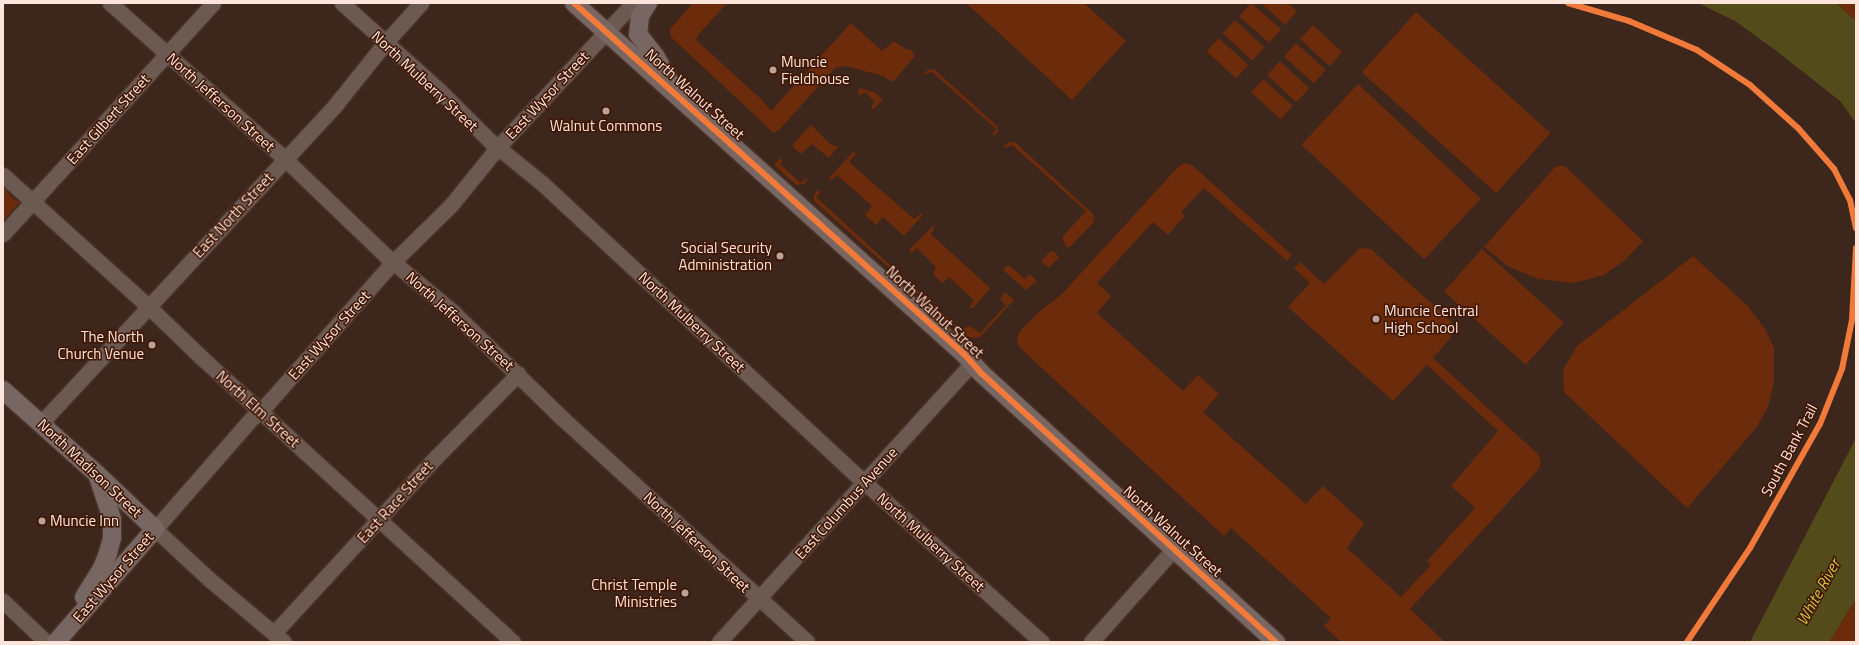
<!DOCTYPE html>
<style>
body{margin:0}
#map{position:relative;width:1859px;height:645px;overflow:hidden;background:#3d261b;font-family:"Titillium Web",sans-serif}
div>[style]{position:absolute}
.green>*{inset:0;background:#6c2b0b;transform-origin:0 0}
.water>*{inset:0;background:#534b1a}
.roads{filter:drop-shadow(0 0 1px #55433c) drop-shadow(0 0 1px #55433c)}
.minor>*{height:15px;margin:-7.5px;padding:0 7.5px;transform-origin:7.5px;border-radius:7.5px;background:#6c5a52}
.major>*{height:18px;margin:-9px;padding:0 9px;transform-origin:9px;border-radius:9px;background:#786662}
.cycleway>*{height:6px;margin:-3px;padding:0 3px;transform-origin:3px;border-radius:3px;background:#f17a3a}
.dots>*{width:11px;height:11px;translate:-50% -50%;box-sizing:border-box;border:2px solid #401603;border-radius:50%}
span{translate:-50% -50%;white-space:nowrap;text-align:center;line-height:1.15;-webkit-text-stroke:3px #401603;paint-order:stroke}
.poi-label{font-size:15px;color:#fde5dc}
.left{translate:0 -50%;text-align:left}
.right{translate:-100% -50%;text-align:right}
.street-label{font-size:15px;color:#fde5dc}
.water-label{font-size:16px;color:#d3c53d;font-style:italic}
.frame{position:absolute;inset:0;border:4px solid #fde5dc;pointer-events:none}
</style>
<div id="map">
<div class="green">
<i style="clip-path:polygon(693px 3px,727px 3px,699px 34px,696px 40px,762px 100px,771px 111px,851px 23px,882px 51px,894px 41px,906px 49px,911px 50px,915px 56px,894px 81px,891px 81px,883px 76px,846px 66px,835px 68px,779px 130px,774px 133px,671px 37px,670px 29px)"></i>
<i style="clip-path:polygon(966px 3px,1084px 3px,1126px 41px,1072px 100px)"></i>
<i style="left:1251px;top:3px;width:40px;height:18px;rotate:41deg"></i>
<i style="clip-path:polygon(1261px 3px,1288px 3px,1297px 11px,1285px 25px)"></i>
<i style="clip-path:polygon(1836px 3px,1856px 3px,1856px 21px)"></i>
<i style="left:1416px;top:12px;width:181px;height:81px;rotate:42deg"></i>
<i style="left:1235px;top:20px;width:40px;height:18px;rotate:43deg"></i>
<i style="left:1313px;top:25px;width:40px;height:19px;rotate:43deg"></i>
<i style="left:1219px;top:38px;width:40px;height:18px;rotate:43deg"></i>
<i style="left:1296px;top:43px;width:40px;height:18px;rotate:42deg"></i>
<i style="left:1280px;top:61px;width:40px;height:19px;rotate:43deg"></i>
<i style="clip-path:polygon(928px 70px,934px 69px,997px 126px,998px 132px,994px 136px,992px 134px,996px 129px,932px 72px,925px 75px,925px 72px)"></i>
<i style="left:1263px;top:79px;width:40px;height:18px;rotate:42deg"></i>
<i style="left:1358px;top:84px;width:168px;height:83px;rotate:43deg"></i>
<i style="clip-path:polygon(859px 88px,874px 92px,883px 99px,874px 109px,871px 108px,874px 101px,865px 92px,858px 96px)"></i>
<i style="clip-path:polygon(811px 125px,829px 143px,838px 147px,829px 158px,812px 144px,801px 154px,793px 147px,793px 144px)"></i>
<i style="clip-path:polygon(1009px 142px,1015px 142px,1092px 213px,1094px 217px,1093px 223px,1070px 247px,1067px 247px,1063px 241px,1063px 236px,1086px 211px,1012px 145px,1005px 148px,1004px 146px)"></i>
<i style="clip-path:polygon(853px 152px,856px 154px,849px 162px,914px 219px,920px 214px,922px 214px,922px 216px,904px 236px,883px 217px,876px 225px,865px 215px,872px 206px,837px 175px,832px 180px,829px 178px)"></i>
<i style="clip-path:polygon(780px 158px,783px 161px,780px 164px,801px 183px,806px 178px,808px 180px,804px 184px,796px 185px,774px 165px)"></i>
<i style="clip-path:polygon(1185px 163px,1192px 165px,1292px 255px,1287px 261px,1204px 188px,1181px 212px,1185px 216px,1168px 235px,1153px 222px,1097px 283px,1111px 296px,1097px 313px,1183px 391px,1198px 375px,1219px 394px,1203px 412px,1306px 504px,1323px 486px,1364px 523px,1347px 548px,1401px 597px,1431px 565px,1427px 561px,1475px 508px,1451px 486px,1498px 431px,1427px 365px,1393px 401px,1288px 307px,1310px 283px,1294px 268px,1300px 262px,1324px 284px,1360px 248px,1371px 249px,1451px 321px,1453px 329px,1451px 337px,1433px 358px,1538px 454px,1541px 461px,1539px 469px,1410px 609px,1445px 642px,1341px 642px,1324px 626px,1331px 618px,1231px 528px,1224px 536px,1019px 347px,1017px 339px,1020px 331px,1039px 312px,1062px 294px,1179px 166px)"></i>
<i style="clip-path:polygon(1556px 166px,1565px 166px,1643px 241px,1624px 261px,1604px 275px,1574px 283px,1538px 279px,1509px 267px,1484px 247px)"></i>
<i style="clip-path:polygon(3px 186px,12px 198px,20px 202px,3px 221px)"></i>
<i style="clip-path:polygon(818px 190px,821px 192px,816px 197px,962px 331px,968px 326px,970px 326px,980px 333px,1006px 305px,1000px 299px,1005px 292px,1014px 300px,980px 337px,972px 338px,963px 334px,814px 201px,814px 195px)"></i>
<i style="clip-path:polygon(933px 226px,935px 227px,931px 234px,990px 288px,973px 308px,970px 308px,970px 306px,974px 300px,949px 277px,943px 283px,933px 275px,936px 267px,917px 248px,912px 253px,910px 252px,910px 249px)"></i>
<i style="left:1482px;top:249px;width:110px;height:57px;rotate:42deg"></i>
<i style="clip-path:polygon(1050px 251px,1054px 252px,1059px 257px,1049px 268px,1041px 262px)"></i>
<i style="clip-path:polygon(1693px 256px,1747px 305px,1765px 329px,1774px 348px,1774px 383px,1768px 407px,1756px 428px,1687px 508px,1564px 392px,1563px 370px,1577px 346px)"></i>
<i style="clip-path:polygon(1008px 265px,1025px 279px,1030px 274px,1037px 281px,1026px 290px,1003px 270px)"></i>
<i style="clip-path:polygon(1856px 599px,1856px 642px,1829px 642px,1830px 640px)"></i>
</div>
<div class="water">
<i style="clip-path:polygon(1698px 3px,1836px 3px,1856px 21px,1856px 123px,1840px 101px,1775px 50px,1735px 21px)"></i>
<i style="clip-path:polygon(1856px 438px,1856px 599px,1829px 642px,1750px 642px)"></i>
</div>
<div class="roads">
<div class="minor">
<i style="left:110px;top:3px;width:234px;rotate:41.7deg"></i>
<i style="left:285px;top:159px;width:140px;rotate:43.8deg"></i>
<i style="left:386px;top:256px;width:87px;rotate:39.9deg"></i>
<i style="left:453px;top:312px;width:151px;rotate:44.2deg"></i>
<i style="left:561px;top:417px;width:333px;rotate:42.4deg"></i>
<i style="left:342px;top:3px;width:130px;rotate:41.9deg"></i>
<i style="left:439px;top:90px;width:72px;rotate:45deg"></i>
<i style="left:490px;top:141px;width:68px;rotate:39.1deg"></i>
<i style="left:543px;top:184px;width:425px;rotate:42.9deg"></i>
<i style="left:854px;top:473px;width:253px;rotate:42deg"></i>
<i style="left:3px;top:175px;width:197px;rotate:42.1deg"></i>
<i style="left:149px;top:307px;width:74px;rotate:43.9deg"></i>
<i style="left:202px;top:358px;width:421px;rotate:42.4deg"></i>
<i style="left:3px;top:234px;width:312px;rotate:-47.7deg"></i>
<i style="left:41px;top:423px;width:434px;rotate:-47.2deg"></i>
<i style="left:336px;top:104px;width:78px;rotate:-51.2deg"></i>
<i style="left:385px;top:43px;width:54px;rotate:-48deg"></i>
<i style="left:3px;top:601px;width:59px;rotate:43.6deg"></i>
<i style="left:274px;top:633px;width:239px;rotate:-47.4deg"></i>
<i style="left:436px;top:457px;width:117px;rotate:-45.3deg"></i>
<i style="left:284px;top:642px;width:98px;rotate:-140deg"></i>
<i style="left:209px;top:579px;width:74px;rotate:-137.2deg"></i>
<i style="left:155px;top:529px;width:147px;rotate:-48.9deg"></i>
<i style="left:252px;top:418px;width:21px;rotate:-43deg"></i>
<i style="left:267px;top:404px;width:190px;rotate:-48.4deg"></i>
<i style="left:393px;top:262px;width:81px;rotate:-44.5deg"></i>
<i style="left:451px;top:205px;width:75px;rotate:-51deg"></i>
<i style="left:498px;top:147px;width:197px;rotate:-46.8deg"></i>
<i style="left:719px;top:642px;width:377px;rotate:-47.8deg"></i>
<i style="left:1091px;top:642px;width:125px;rotate:-48.3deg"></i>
</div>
<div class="major">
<i style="left:574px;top:3px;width:525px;rotate:41.99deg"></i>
<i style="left:964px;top:354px;width:24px;rotate:48deg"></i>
<i style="left:980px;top:372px;width:401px;rotate:42.4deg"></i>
<i style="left:648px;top:3px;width:15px;rotate:122deg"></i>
<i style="left:640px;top:16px;width:18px;rotate:96deg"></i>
<i style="left:638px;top:34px;width:29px;rotate:52deg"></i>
<i style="left:656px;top:57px;width:31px;rotate:61deg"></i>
<i style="left:3px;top:390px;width:126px;rotate:41.8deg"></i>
<i style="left:97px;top:474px;width:80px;rotate:43.5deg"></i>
<i style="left:155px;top:529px;width:150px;rotate:131.2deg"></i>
<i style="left:84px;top:597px;width:34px;rotate:-58deg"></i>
<i style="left:102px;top:568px;width:16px;rotate:-68deg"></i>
<i style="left:108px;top:553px;width:16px;rotate:-75deg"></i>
<i style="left:112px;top:538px;width:19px;rotate:-90deg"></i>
<i style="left:112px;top:519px;width:47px;rotate:-108.4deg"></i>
</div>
</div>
<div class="cycleway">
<i style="left:574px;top:3px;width:525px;rotate:41.99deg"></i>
<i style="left:964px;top:354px;width:24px;rotate:48deg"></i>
<i style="left:980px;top:372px;width:401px;rotate:42.4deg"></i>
<i style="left:1568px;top:3px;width:64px;rotate:16.4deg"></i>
<i style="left:1629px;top:21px;width:74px;rotate:23.1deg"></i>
<i style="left:1697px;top:50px;width:64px;rotate:33.4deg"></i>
<i style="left:1750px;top:85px;width:64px;rotate:41.9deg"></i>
<i style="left:1798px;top:128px;width:55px;rotate:48.7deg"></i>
<i style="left:1834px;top:169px;width:35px;rotate:63deg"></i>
<i style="left:1850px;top:200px;width:29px;rotate:78deg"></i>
<i style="left:1687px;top:642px;width:113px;rotate:-56.2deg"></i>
<i style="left:1750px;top:548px;width:142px;rotate:-60.6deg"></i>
<i style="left:1820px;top:424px;width:59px;rotate:-68.2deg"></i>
<i style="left:1842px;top:369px;width:50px;rotate:-78.5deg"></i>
<i style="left:1852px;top:320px;width:72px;rotate:-86.8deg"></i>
</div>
<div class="dots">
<i style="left:773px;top:70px;background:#baa298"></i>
<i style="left:606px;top:111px;background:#baa298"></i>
<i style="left:780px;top:256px;background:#baa298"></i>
<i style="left:1376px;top:319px;background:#baa298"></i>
<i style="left:152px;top:345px;background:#baa298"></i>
<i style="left:42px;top:521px;background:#baa298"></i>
<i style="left:685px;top:593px;background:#baa298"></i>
</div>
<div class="poi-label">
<span class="left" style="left:781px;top:70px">Muncie<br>Fieldhouse</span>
<span style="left:606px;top:126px">Walnut Commons</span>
<span class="right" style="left:772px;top:256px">Social Security<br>Administration</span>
<span class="left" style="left:1384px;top:319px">Muncie Central<br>High School</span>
<span class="right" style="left:144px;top:345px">The North<br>Church Venue</span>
<span class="left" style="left:50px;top:521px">Muncie Inn</span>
<span class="right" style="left:677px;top:593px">Christ Temple<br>Ministries</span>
</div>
<div class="street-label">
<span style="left:425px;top:81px;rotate:43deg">North Mulberry Street</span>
<span style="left:695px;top:94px;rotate:42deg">North Walnut Street</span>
<span style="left:547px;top:95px;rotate:-47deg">East Wysor Street</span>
<span style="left:221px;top:102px;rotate:42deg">North Jefferson Street</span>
<span style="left:108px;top:119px;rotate:-48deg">East Gilbert Street</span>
<span style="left:233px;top:215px;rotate:-47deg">East North Street</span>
<span style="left:935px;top:312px;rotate:43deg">North Walnut Street</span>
<span style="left:460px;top:321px;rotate:42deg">North Jefferson Street</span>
<span style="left:692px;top:322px;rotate:43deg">North Mulberry Street</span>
<span style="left:329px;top:335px;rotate:-48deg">East Wysor Street</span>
<span style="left:258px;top:409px;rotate:42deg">North Elm Street</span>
<span style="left:1789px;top:450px;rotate:-62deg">South Bank Trail</span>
<span style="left:90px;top:468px;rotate:43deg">North Madison Street</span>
<span style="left:395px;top:502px;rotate:-48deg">East Race Street</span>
<span style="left:846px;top:503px;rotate:-48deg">East Columbus Avenue</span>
<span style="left:1173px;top:531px;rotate:42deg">North Walnut Street</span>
<span style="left:697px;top:542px;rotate:43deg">North Jefferson Street</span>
<span style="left:931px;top:542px;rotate:42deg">North Mulberry Street</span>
<span style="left:113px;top:577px;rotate:-49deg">East Wysor Street</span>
</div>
<div class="water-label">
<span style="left:1818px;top:592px;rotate:-61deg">White River</span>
</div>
<div class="frame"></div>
</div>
